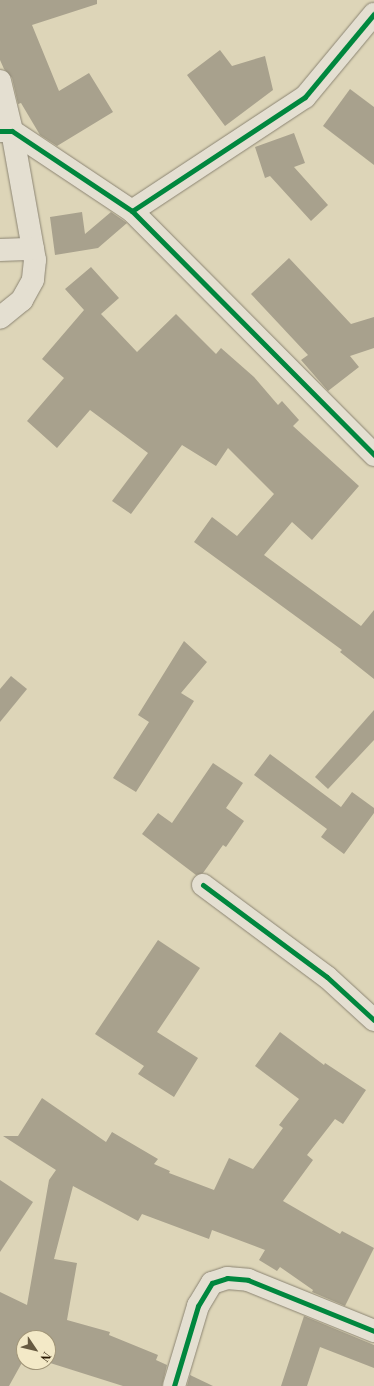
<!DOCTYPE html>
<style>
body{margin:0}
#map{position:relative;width:374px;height:1386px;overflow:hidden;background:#ddd5b8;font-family:"Libre Bodoni",serif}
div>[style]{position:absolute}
.building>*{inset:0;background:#a8a18d}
.roads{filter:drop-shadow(0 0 1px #8c8573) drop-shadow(0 0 1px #8c8573)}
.minor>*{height:22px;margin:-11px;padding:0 11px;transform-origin:11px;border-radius:11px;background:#e4dfd1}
.cycleway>*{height:5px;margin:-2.5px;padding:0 2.5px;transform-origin:2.5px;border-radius:2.5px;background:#00873e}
span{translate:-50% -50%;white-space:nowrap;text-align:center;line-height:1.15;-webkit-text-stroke:4px #f3e9c7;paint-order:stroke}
.north{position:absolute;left:16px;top:1330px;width:40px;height:40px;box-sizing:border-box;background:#f3e9c7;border:1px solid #a19578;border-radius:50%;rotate:125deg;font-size:11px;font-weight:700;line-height:16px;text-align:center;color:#271701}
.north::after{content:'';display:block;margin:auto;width:14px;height:18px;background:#675a41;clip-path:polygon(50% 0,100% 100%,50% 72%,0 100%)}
</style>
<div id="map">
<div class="building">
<i style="clip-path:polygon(0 0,97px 0,97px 4px,32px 25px,59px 91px,89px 73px,113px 112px,57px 146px,40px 135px,21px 103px,18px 104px,12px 78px,4px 69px,0 60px)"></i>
<i style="clip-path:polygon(220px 50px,232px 66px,265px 56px,273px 90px,225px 126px,187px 75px)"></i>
<i style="clip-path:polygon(350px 89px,374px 107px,374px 165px,323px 126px)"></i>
<i style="clip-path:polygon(294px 133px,305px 163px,294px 167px,328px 205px,311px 221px,270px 176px,265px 178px,255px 147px)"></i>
<i style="clip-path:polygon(82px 212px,85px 234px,111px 212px,127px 223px,98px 248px,55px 255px,50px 217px)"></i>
<i style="clip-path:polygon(289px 258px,351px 324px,374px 317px,374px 348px,350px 356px,359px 367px,328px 391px,301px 360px,308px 355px,251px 294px)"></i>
<i style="clip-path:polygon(91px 267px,119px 298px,101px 314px,137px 352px,176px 314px,216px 354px,221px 348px,254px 377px,278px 405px,282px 401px,299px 420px,293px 426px,359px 486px,312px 540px,292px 522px,264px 555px,361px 626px,374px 610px,374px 679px,340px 652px,342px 650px,194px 542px,212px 517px,237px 536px,274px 494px,228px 448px,216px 466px,182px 445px,131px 514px,112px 501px,148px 453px,90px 410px,57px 448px,27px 421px,64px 378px,42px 359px,84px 310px,65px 289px)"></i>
<i style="clip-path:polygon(184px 641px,207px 662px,181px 693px,194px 701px,136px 792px,113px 778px,149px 722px,138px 715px)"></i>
<i style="clip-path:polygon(11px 676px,27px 689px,0 722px,0 689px)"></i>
<i style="clip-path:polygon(374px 710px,374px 740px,328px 789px,315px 777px)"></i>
<i style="clip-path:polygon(270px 754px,341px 807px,352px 792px,374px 808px,374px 813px,344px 854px,321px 837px,327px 829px,254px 775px)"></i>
<i style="clip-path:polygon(213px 763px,243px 783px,226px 808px,244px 821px,226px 847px,223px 845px,203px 873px,196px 875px,142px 834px,158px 813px,172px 823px)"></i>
<i style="clip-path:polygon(158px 940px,200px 968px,157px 1032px,198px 1058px,174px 1097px,138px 1074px,144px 1066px,95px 1034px)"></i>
<i style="clip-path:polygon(280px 1032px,324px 1065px,325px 1063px,366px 1090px,343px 1124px,335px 1119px,307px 1155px,313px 1160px,283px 1201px,340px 1234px,342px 1231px,374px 1248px,345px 1306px,312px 1292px,313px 1290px,280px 1267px,277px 1271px,259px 1260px,265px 1250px,212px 1230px,209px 1239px,142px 1214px,138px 1221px,73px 1186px,54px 1259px,77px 1263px,67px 1320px,110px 1332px,109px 1335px,158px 1355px,156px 1360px,167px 1365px,162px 1386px,123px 1386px,47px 1362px,48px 1338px,24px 1338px,24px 1359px,9px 1386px,0 1386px,0 1292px,27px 1305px,49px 1180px,56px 1170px,3px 1136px,18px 1136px,42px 1098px,106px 1142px,112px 1132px,158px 1159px,154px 1164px,170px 1171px,169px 1173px,214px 1190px,229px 1158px,253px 1169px,283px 1128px,279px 1125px,299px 1099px,255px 1066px)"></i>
<i style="clip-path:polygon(0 1180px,33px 1202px,0 1252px)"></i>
<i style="clip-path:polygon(304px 1316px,374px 1345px,374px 1368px,320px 1347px,307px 1386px,281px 1386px)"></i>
<i style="clip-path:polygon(190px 1375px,213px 1386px,187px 1386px)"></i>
</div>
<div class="roads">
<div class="minor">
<i style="left:0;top:81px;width:51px;rotate:76.5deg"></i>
<i style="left:12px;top:131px;width:131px;rotate:79.9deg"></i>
<i style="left:35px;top:260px;width:20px;rotate:96deg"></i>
<i style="left:33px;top:280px;width:23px;rotate:119deg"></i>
<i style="left:22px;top:300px;width:28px;rotate:141deg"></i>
<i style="left:0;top:131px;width:12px"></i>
<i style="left:12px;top:131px;width:144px;rotate:33.7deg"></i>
<i style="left:132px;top:211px;width:344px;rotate:45.2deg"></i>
<i style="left:132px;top:211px;width:207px;rotate:-33.4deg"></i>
<i style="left:305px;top:97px;width:108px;rotate:-50.3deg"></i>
<i style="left:0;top:250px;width:33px;rotate:-2deg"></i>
<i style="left:203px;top:885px;width:154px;rotate:36.6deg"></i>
<i style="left:327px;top:977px;width:64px;rotate:42.5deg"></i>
<i style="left:174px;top:1386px;width:84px;rotate:-73.3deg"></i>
<i style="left:198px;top:1306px;width:27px;rotate:-59deg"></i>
<i style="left:212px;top:1283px;width:16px;rotate:-18deg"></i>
<i style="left:227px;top:1278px;width:21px;rotate:5deg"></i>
<i style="left:248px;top:1280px;width:136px;rotate:22deg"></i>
</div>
</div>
<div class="cycleway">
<i style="left:0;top:131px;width:12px"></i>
<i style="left:12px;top:131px;width:144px;rotate:33.7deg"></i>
<i style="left:132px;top:211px;width:344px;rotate:45.2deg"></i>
<i style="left:132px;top:211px;width:207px;rotate:-33.4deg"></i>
<i style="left:305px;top:97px;width:108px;rotate:-50.3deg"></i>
<i style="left:203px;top:885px;width:154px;rotate:36.6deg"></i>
<i style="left:327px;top:977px;width:64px;rotate:42.5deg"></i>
<i style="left:174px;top:1386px;width:84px;rotate:-73.3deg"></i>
<i style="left:198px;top:1306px;width:27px;rotate:-59deg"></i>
<i style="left:212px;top:1283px;width:16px;rotate:-18deg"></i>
<i style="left:227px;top:1278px;width:21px;rotate:5deg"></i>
<i style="left:248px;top:1280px;width:136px;rotate:22deg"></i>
</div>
<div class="north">N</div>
</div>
